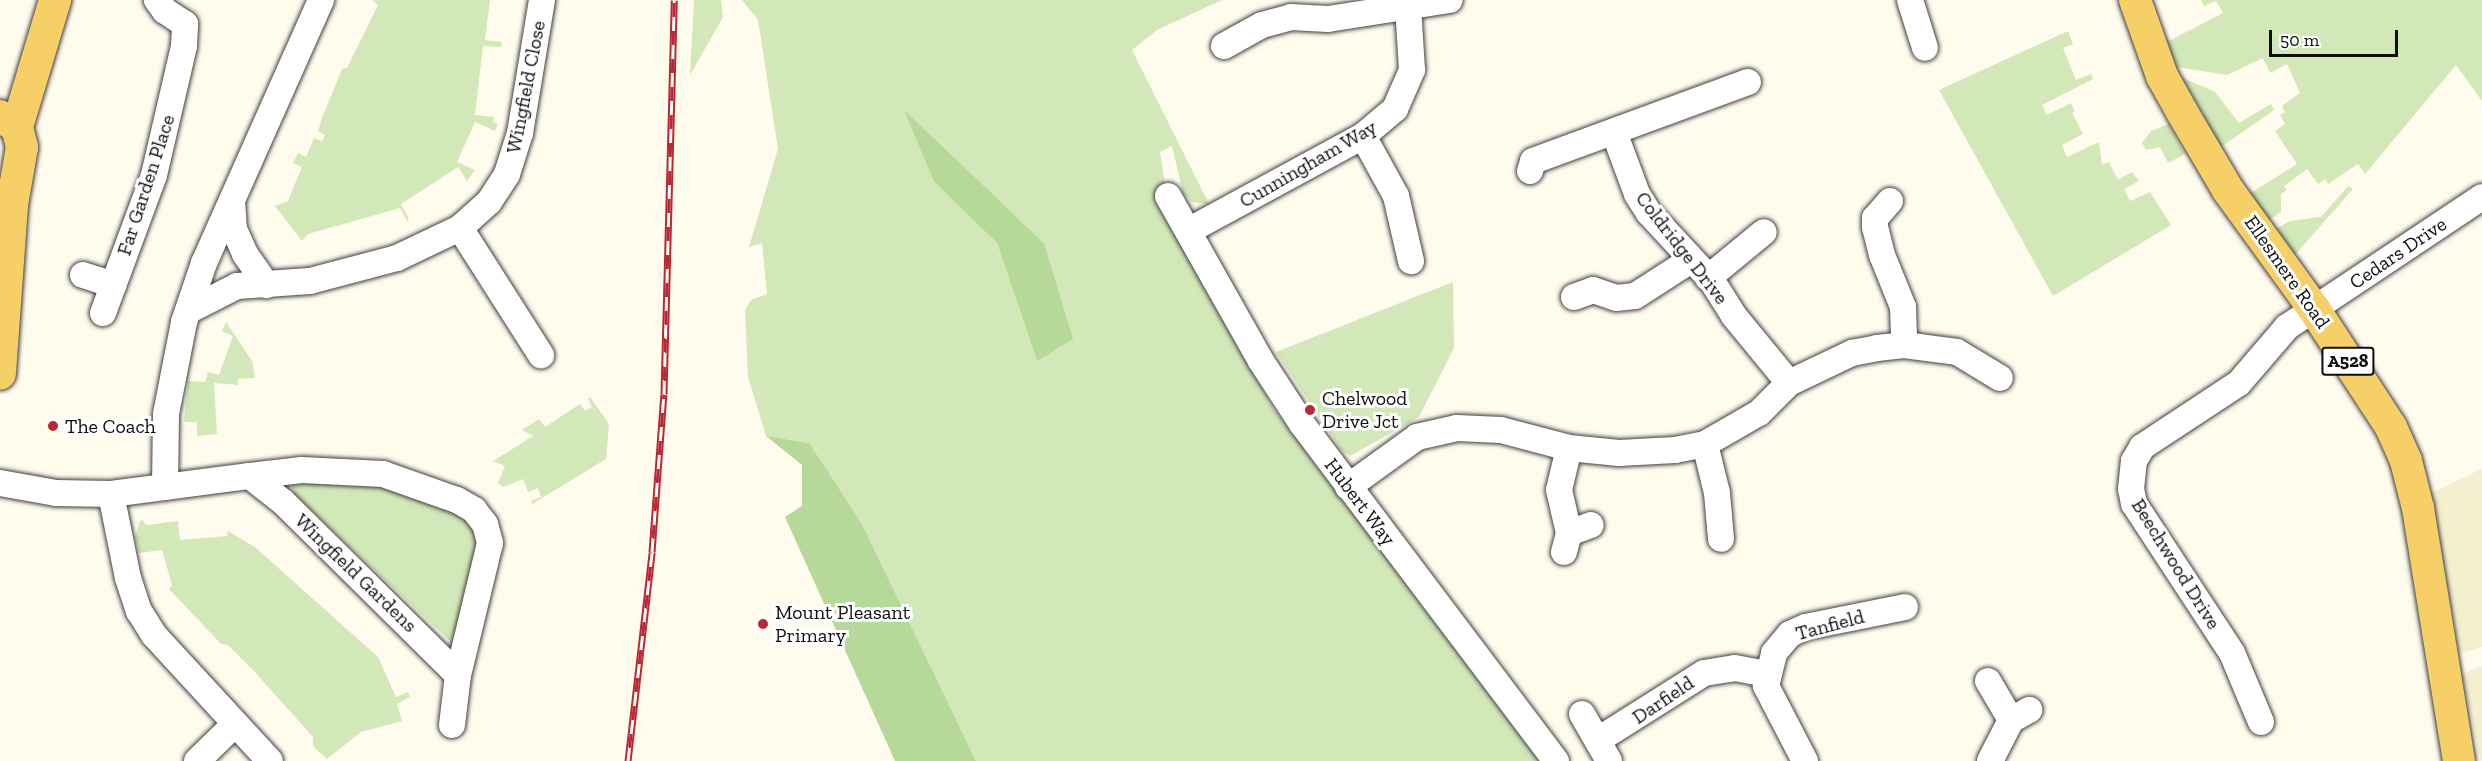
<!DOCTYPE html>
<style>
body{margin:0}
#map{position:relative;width:2482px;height:761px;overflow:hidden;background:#fffbed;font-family:"Zilla Slab",serif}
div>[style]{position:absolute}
.farmland>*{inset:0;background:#f4f0ce}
.green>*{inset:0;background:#d2e8b8}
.forest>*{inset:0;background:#b6d898}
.roads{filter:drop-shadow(0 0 2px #404040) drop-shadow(0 0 2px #404040)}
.minor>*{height:26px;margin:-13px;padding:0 13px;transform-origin:13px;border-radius:13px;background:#fff}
.major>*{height:32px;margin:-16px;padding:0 16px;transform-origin:16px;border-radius:16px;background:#f6cf67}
.rail>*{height:7px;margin-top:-3.5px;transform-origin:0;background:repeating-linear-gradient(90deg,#fff 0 14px,#ba2833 0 28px);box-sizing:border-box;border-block:2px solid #ba2833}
.dots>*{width:16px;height:16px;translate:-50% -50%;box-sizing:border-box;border:3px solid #fff;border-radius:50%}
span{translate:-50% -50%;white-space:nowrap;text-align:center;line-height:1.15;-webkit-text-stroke:6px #fff;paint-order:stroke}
.shield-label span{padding:2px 4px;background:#fff;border:2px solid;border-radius:4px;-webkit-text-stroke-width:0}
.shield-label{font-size:18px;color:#0d0d0d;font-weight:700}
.street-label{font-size:20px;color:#0d0d0d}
.poi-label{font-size:20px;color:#0d0d0d}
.left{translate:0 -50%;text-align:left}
.scale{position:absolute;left:2269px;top:30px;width:129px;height:27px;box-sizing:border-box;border:3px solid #0d0d0d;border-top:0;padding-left:8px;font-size:18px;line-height:21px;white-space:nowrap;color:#0d0d0d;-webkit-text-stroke:4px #fff;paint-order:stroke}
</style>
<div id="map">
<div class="farmland">
<i style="clip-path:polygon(2482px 469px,2482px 647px,2459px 654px,2431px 493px)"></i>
<i style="clip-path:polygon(2482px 666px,2482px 761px,2481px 761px,2462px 674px)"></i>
</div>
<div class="green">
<i style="clip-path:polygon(372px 0,490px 0,485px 40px,502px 42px,501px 47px,483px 46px,475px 115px,494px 117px,493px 122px,498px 124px,495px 131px,475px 122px,457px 162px,475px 170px,467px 181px,458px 167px,401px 204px,409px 219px,407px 221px,400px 208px,308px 234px,302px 241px,275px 206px,288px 201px,296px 181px,302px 167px,293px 163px,298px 153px,306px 157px,314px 138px,322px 141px,325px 135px,318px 131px,322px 118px,342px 69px,347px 68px,378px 5px)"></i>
<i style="clip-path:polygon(694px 0,721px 0,723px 17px,690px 75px)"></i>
<i style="clip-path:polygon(evenodd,742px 0,1222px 0,1157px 30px,1132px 50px,1209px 204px,1192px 202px,1183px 193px,1172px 146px,1160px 152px,1166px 190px,1154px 199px,1273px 408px,1540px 761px,976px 761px,862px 524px,809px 443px,766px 436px,748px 377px,745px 310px,751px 300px,767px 294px,762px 243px,749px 247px,778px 149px,758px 20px,742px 0,905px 112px,1044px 243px,1037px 361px,997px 243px,934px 182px,905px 112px)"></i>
<i style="clip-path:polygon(2201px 0,2482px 0,2482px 101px,2456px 65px,2365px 174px,2358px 164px,2328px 184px,2325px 179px,2318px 184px,2307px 169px,2284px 186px,2287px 190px,2281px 194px,2281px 212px,2268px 221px,2249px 194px,2297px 164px,2275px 131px,2285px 124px,2280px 115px,2285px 112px,2282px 106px,2300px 93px,2287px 64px,2270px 73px,2263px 58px,2227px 75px,2177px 67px,2165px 43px,2223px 13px,2216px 1px,2204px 6px)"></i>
<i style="clip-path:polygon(2068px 31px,2073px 44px,2063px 48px,2076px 80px,2091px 74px,2093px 79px,2042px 105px,2047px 115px,2071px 103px,2075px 111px,2072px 113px,2083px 134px,2062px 145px,2067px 157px,2099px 142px,2102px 165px,2109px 162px,2118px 180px,2132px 172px,2139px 181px,2124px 189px,2130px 201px,2150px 192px,2171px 225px,2053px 296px,1939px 90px)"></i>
<i style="clip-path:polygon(2183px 78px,2215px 92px,2239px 123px,2271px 104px,2274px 110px,2221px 147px)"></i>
<i style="clip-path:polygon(2169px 124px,2185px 154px,2168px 163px,2160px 147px,2146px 150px,2142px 143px,2151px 131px)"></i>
<i style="clip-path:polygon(2348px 186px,2353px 189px,2293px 257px,2274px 230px,2290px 221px,2321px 217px)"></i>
<i style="clip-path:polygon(1453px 282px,1454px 348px,1419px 417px,1350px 456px,1342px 451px,1276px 352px)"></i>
<i style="clip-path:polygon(226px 322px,252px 361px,255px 378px,238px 379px,238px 385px,214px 383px,217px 434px,197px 436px,197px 422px,184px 422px,188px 381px,205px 382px,208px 372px,219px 375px,233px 336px,222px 331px)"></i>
<i style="clip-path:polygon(590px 397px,609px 424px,606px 459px,532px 504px,531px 501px,541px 497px,538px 488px,528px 492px,523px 479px,503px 487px,498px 483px,505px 466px,493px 461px,533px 436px,522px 430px,539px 419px,545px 427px,580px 404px,585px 411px,592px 407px,588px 399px)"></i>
<i style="clip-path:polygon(300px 480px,374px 480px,458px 509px,474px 524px,481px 541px,457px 643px,451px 642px,294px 494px,291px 485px)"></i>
<i style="clip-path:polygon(141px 519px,147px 525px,178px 521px,180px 540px,227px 536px,228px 531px,256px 548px,378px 657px,396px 697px,408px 692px,410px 697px,397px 704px,402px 721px,361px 732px,327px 759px,313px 746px,313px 737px,254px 671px,228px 645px,221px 644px,169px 589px,172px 585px,162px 550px,139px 553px,135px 537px)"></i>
</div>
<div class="forest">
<i style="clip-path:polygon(904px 110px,1044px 243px,1073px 339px,1037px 361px,997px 243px,934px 182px)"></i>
<i style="clip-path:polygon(766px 436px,809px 443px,825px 467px,862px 524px,976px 761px,895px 761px,785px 517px,802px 506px,802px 465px)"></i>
</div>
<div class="roads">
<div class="minor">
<i style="left:1910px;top:0;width:50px;rotate:72.6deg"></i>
<i style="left:1224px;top:46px;width:43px;rotate:-28.9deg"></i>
<i style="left:1262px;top:25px;width:30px;rotate:-15deg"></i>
<i style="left:1291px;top:17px;width:37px;rotate:3deg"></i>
<i style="left:1328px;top:19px;width:123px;rotate:-8.9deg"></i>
<i style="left:1614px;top:132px;width:66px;rotate:69.6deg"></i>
<i style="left:1637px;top:194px;width:22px;rotate:58deg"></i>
<i style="left:1649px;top:213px;width:93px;rotate:47.2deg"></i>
<i style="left:1712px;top:281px;width:41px;rotate:57.8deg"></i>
<i style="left:1734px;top:316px;width:87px;rotate:50.6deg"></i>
<i style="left:1363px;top:136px;width:68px;rotate:61.2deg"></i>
<i style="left:1396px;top:196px;width:67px;rotate:77deg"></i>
<i style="left:1530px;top:171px;width:10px;rotate:-73deg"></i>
<i style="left:1533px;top:161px;width:229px;rotate:-20.2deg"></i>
<i style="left:1168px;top:196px;width:189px;rotate:60.6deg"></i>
<i style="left:1261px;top:361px;width:75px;rotate:56.9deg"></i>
<i style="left:1302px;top:424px;width:422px;rotate:53deg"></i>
<i style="left:232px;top:201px;width:28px;rotate:86deg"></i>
<i style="left:234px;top:229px;width:27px;rotate:66deg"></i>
<i style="left:245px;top:254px;width:38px;rotate:55deg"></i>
<i style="left:1890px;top:201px;width:23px;rotate:131deg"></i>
<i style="left:1875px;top:218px;width:9px;rotate:90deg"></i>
<i style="left:1875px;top:227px;width:29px;rotate:76deg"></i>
<i style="left:1882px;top:255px;width:56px;rotate:68deg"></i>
<i style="left:1903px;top:307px;width:38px;rotate:88deg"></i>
<i style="left:460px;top:228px;width:151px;rotate:57.5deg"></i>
<i style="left:1188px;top:231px;width:199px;rotate:-28.5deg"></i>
<i style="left:1363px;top:136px;width:42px;rotate:-40.2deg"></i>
<i style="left:1395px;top:109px;width:43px;rotate:-66.4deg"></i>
<i style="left:1412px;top:70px;width:63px;rotate:-93.6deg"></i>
<i style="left:83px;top:275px;width:32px;rotate:18deg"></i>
<i style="left:1708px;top:278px;width:72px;rotate:-39.4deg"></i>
<i style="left:1574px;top:297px;width:20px;rotate:-20deg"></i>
<i style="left:1593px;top:290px;width:24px;rotate:19deg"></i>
<i style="left:1616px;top:298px;width:19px;rotate:-6deg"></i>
<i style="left:1635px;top:296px;width:67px;rotate:-32.7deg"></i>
<i style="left:188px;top:311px;width:55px;rotate:-27deg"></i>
<i style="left:237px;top:286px;width:73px;rotate:-3.9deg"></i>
<i style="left:310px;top:281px;width:90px;rotate:-14.8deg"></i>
<i style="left:397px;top:258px;width:70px;rotate:-25.5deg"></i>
<i style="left:460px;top:228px;width:39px;rotate:-42deg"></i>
<i style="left:489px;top:202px;width:33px;rotate:-57deg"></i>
<i style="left:507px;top:174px;width:43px;rotate:-72.4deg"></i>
<i style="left:520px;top:133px;width:135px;rotate:-80.6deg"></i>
<i style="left:103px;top:313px;width:147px;rotate:-69.7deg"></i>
<i style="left:154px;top:175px;width:132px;rotate:-76.9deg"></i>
<i style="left:184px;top:46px;width:22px;rotate:-87deg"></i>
<i style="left:185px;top:24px;width:24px;rotate:-147deg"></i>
<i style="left:165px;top:11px;width:14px;rotate:-126deg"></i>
<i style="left:1705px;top:444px;width:50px;rotate:76.2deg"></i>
<i style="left:1717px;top:493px;width:46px;rotate:85deg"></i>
<i style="left:0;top:483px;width:57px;rotate:10.1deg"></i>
<i style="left:56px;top:493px;width:55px;rotate:1deg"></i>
<i style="left:111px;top:494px;width:140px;rotate:-7.4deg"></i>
<i style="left:250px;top:476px;width:52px;rotate:-6.6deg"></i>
<i style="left:302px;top:470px;width:81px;rotate:2.8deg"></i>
<i style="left:383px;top:474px;width:78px;rotate:19.4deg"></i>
<i style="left:457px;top:500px;width:20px;rotate:30deg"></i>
<i style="left:474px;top:510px;width:18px;rotate:52deg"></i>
<i style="left:485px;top:524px;width:20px;rotate:75deg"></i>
<i style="left:490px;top:543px;width:136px;rotate:103.6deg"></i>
<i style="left:458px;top:675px;width:246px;rotate:-135.3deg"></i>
<i style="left:283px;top:502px;width:42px;rotate:-141.8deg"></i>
<i style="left:165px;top:487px;width:73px;rotate:-89.2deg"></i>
<i style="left:166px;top:414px;width:94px;rotate:-78.9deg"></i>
<i style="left:184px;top:322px;width:62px;rotate:-71.3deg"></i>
<i style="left:204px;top:263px;width:288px;rotate:-66deg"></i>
<i style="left:1348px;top:487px;width:85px;rotate:-35.9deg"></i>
<i style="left:1417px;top:437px;width:41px;rotate:-12.7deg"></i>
<i style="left:1457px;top:428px;width:44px;rotate:2.6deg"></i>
<i style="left:1501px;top:430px;width:70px;rotate:14.8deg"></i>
<i style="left:1569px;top:448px;width:50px;rotate:5.7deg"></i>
<i style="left:1619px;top:453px;width:56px;rotate:-3.1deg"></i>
<i style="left:1675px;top:450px;width:31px;rotate:-11deg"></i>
<i style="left:1705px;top:444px;width:62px;rotate:-29.9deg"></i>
<i style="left:1759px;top:413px;width:42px;rotate:-45deg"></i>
<i style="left:1789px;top:383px;width:70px;rotate:-25.5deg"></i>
<i style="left:1852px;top:353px;width:25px;rotate:-11deg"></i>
<i style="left:1877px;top:348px;width:27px;rotate:-6deg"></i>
<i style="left:1904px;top:345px;width:53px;rotate:7.5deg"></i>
<i style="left:1957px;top:352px;width:50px;rotate:31.2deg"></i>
<i style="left:111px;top:494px;width:86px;rotate:78.6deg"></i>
<i style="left:128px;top:578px;width:35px;rotate:72deg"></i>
<i style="left:139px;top:611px;width:28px;rotate:58deg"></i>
<i style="left:154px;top:635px;width:171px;rotate:47.4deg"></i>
<i style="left:1569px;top:533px;width:23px;rotate:-20deg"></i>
<i style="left:1564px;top:552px;width:20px;rotate:-75deg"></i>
<i style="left:1569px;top:533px;width:44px;rotate:-103.1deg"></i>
<i style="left:1559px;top:490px;width:43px;rotate:-76.6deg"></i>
<i style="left:1988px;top:681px;width:45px;rotate:59.5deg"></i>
<i style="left:1582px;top:714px;width:54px;rotate:60.1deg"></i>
<i style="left:2261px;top:722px;width:75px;rotate:-112.8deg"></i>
<i style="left:2232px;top:653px;width:178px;rotate:-123.3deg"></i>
<i style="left:2134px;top:504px;width:15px;rotate:-101deg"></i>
<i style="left:2131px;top:489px;width:28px;rotate:-84deg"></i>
<i style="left:2134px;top:461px;width:16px;rotate:-60deg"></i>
<i style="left:2142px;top:447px;width:116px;rotate:-33.4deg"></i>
<i style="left:2239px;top:383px;width:74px;rotate:-49.4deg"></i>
<i style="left:2287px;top:327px;width:234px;rotate:-33.7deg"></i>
<i style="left:452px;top:725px;width:50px;rotate:-83.2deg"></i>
<i style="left:1598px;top:740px;width:125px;rotate:-32.3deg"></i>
<i style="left:1704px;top:673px;width:31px;rotate:-9deg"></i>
<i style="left:1735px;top:668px;width:32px;rotate:11deg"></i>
<i style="left:197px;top:761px;width:53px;rotate:-44.2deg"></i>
<i style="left:1805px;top:761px;width:85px;rotate:-117.5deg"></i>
<i style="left:1766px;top:686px;width:34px;rotate:-76deg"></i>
<i style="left:1774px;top:653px;width:25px;rotate:-50deg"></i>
<i style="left:1790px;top:634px;width:17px;rotate:-24deg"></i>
<i style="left:1806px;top:627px;width:101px;rotate:-11.4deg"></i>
<i style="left:1990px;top:761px;width:46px;rotate:-62.9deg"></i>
<i style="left:2011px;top:720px;width:21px;rotate:-29deg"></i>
</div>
<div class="major">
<i style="left:2135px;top:0;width:81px;rotate:70.4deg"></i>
<i style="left:2162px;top:76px;width:41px;rotate:60.9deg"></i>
<i style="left:2182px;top:112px;width:91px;rotate:59.5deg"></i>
<i style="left:2228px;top:190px;width:147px;rotate:54.1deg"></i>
<i style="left:2314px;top:309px;width:141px;rotate:56.9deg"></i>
<i style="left:2391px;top:427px;width:37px;rotate:66deg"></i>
<i style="left:2406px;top:461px;width:49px;rotate:75.7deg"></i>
<i style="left:2418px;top:508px;width:256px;rotate:80.8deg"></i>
<i style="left:0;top:116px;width:20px;rotate:33deg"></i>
<i style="left:17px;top:127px;width:21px;rotate:76deg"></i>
<i style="left:22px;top:147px;width:59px;rotate:99.8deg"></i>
<i style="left:12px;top:205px;width:169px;rotate:94.1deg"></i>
<i style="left:17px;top:127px;width:133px;rotate:-73.3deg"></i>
</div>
</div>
<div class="rail">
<i style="left:628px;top:761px;width:210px;rotate:-83.4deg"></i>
<i style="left:652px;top:552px;width:158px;rotate:-85.7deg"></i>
<i style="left:664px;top:394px;width:394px;rotate:-88.5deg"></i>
</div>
<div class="dots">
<i style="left:1310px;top:410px;background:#ba2833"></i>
<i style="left:53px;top:426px;background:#ba2833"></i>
<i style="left:763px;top:624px;background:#ba2833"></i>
</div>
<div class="shield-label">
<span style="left:2348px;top:361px">A528</span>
</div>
<div class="street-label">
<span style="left:526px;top:87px;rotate:-79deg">Wingfield Close</span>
<span style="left:1308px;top:164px;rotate:-30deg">Cunningham Way</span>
<span style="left:146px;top:185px;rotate:-72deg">Far Garden Place</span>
<span style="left:1682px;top:248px;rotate:52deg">Coldridge Drive</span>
<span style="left:2398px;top:253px;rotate:-34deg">Cedars Drive</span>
<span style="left:2287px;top:272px;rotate:55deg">Ellesmere Road</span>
<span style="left:1360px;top:502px;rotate:53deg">Hubert Way</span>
<span style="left:2176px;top:564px;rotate:58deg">Beechwood Drive</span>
<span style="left:356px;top:573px;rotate:44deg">Wingfield Gardens</span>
<span style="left:1830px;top:625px;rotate:-15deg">Tanfield</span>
<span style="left:1663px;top:700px;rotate:-34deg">Darfield</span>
</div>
<div class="poi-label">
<span class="left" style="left:1322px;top:410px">Chelwood<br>Drive Jct</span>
<span class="left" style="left:65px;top:426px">The Coach</span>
<span class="left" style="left:775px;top:624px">Mount Pleasant<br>Primary</span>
</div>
<div class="scale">50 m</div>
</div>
